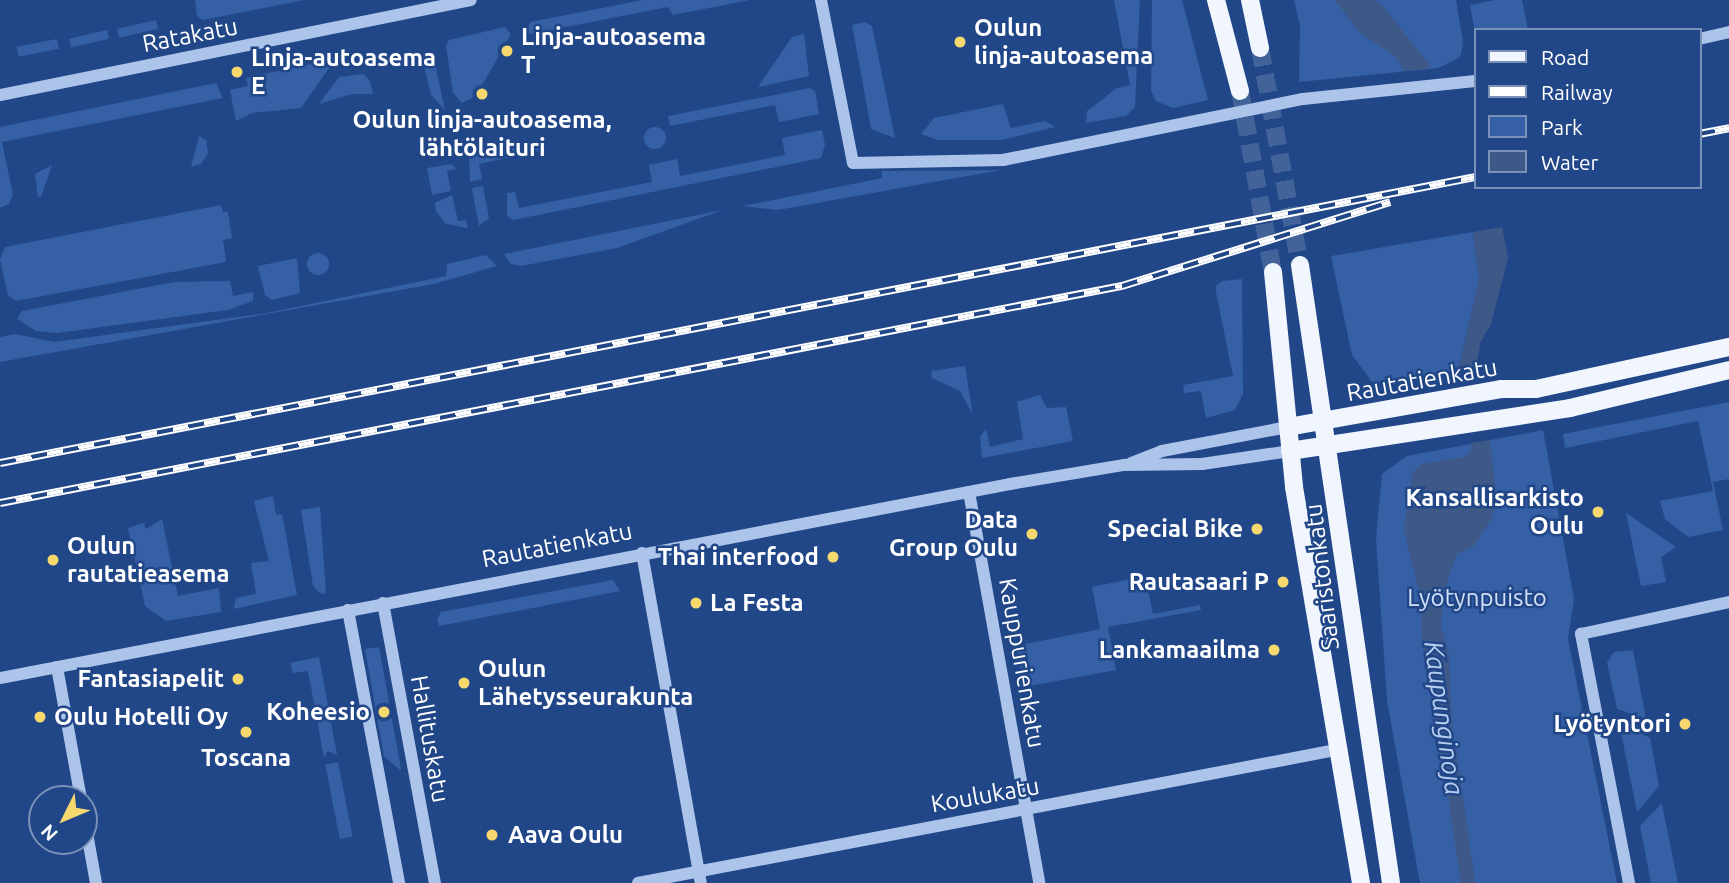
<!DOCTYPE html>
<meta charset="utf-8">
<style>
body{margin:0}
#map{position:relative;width:1729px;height:883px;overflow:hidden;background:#214788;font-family:Ubuntu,sans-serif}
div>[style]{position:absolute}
.green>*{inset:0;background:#3560a5;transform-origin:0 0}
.round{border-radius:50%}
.water>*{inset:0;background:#3e5988}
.stream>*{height:6px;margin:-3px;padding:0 3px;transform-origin:3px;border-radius:3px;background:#3e5988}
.major-tunnel>*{height:18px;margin-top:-9px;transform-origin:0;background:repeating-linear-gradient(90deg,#42639a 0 18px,transparent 0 27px)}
.minor>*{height:12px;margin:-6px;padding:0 6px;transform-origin:6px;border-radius:6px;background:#acc4ea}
.major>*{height:18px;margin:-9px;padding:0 9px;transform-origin:9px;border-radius:9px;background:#f0f5fe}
.rail>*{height:8px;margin-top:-4px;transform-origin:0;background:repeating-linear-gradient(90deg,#214788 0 16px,#fff 0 32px);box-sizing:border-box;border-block:2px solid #fff}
.dots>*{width:19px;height:19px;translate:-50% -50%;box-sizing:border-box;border:4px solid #214788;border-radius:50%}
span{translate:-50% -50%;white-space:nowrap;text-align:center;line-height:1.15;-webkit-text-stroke:5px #214788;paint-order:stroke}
.poi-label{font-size:24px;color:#fff;font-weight:700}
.left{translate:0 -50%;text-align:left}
.right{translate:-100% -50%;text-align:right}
.street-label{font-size:24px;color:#fff}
.park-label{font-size:24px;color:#d1e0f7}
.water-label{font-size:26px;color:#b8cef1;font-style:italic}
.legend{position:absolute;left:1474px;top:28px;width:228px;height:161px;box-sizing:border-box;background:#214788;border:2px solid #7a91b8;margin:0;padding:9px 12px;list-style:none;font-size:21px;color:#fff}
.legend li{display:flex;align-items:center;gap:14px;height:35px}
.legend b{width:35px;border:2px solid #7a91b8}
.north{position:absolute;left:28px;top:785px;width:70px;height:70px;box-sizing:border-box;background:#214788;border:2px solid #7a91b8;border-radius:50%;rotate:227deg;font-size:19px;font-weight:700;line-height:28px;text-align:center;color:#fff}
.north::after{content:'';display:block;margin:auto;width:24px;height:32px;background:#f6d86e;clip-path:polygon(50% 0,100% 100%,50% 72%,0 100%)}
</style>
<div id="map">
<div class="green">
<i style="clip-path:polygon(195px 0,304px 0,203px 20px,197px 16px)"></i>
<i style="clip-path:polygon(643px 0,750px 0,673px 15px,668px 7px,525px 35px,530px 22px)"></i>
<i style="clip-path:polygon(1114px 0,1140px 0,1135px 107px,1126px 116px,1086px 123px,1087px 111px,1117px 88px,1130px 85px)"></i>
<i style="clip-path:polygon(1152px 0,1182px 0,1208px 100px,1173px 108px,1156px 101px,1151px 91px)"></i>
<i style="clip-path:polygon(1294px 0,1456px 0,1463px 43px,1460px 57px,1439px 68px,1299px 82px,1300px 25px)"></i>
<i style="clip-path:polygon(1495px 0,1522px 0,1528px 30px,1475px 33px,1470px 5px)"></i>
<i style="left:156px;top:20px;width:9px;height:40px;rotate:77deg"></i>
<i style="clip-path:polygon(865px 22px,872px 26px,895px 138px,871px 129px,852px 25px)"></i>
<i style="clip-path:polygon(505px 27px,511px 34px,476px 96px,462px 103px,453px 93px,446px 45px,449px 40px)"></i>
<i style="left:107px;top:30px;width:9px;height:39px;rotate:77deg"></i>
<i style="clip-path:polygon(804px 34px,809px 76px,758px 87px,792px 37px)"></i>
<i style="left:57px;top:39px;width:10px;height:41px;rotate:79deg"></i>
<i style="clip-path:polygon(434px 59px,445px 110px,431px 95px,424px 66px,424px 59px)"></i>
<i style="clip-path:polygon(326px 61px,329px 68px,301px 108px,252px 113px,236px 121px,230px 90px,248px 86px,246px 78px)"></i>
<i style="clip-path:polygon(363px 74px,370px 81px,373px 94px,352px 94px,319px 104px,339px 77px)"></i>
<i style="clip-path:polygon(216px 83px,223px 98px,2px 142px,13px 195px,9px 204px,0 208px,0 127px)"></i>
<i style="clip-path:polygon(810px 88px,815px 91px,819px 114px,779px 122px,775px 105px,670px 126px,668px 116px)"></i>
<i style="clip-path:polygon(1003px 104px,1011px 128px,1045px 121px,1055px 127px,1002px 140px,938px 140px,921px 134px,934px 118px)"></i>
<i class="round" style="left:644px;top:127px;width:22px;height:22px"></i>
<i style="clip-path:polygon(822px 130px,825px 145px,821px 158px,513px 220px,507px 216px,507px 193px,515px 192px,519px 208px,652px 182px,649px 165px,677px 159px,680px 176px,785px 155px,782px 138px)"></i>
<i style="clip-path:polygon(199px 136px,206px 140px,208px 154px,201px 164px,191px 167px)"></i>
<i style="clip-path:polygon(545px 140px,547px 150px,479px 164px,482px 179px,470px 182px,469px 156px)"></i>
<i style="clip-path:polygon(451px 164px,457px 169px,447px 171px,451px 191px,432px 195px,427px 168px)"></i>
<i style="clip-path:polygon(52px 165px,41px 197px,38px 197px,35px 174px)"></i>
<i style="clip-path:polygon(1001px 170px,778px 210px,742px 206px,720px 211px,617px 248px,521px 266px,511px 264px,504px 254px,882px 178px,882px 171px)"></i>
<i style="clip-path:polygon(483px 186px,489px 218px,479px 226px,472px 188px)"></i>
<i style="clip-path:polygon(452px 195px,458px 221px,466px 220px,468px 228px,446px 224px,436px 211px,435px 203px)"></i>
<i style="clip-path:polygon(221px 205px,223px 212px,228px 212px,232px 238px,223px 240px,226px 262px,16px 301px,8px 295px,0 260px,5px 247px)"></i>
<i style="clip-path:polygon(1473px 232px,1479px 280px,1458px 371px,1373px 383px,1352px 355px,1331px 256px)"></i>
<i class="round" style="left:307px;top:253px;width:22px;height:22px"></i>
<i style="clip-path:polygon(486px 255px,497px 266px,434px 284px,0 362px,0 337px,15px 334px,54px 342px,267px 313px,446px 276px,447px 264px)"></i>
<i style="clip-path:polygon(297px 258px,300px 293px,272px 300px,265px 295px,258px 266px)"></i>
<i style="clip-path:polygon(1242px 279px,1243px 394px,1235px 410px,1206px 418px,1201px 391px,1184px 393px,1183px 385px,1233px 376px,1215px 287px,1222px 281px)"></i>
<i style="clip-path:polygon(230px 281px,233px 296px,253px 292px,253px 301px,228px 310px,57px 333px,36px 331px,17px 319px,22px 311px,174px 282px)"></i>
<i style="clip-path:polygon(965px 366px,965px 367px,973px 415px,960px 391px,932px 378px,931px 371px)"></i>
<i style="clip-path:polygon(1040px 395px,1047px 408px,1066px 407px,1073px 441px,982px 458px,980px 437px,986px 429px,990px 447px,1023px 439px,1017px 402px)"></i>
<i style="clip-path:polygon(1729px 402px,1729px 479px,1713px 482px,1723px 530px,1688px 537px,1665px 519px,1660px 501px,1713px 491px,1698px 421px,1565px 448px,1563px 434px)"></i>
<i style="clip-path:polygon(1543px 430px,1574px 598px,1568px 639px,1617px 883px,1420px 883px,1387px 701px,1376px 539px,1382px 474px,1407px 456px)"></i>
<i style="clip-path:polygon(273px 496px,276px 515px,282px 514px,297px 595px,234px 609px,236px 598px,256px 594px,251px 563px,269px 561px,254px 501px)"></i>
<i style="clip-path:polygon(320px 507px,326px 593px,321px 594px,313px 586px,301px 510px)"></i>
<i style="clip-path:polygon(1626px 513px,1676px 547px,1661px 557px,1666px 582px,1641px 586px)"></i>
<i style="clip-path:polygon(162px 519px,178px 596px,219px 588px,221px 612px,166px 621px,145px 606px,128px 528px,144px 523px,146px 529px)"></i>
<i style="clip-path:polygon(1145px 576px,1153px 614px,1200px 605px,1201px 610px,1108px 627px,1116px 670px,1024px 687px,1016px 646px,1100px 629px,1092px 587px)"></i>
<i style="clip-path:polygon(613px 580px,620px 591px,439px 626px,437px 619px,441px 612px)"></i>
<i style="clip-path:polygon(379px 647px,401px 769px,400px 770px,384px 756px,365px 649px)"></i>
<i style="clip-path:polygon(1633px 650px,1646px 719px,1617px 709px,1607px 663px,1614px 652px)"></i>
<i style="clip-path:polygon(319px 657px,337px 755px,328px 751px,324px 758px,308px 671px,293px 673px,290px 663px)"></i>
<i style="clip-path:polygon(1619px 723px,1650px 738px,1659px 786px,1637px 812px)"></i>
<i style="left:338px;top:762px;width:76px;height:13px;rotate:79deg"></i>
<i style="clip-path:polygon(1662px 803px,1662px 804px,1678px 883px,1651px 883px,1640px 826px)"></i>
</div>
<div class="water">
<i style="clip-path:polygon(1335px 0,1373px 0,1382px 5px,1432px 68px,1404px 71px,1395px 56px,1360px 33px)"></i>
<i style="clip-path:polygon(1502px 227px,1508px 258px,1491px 324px,1480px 343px,1477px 367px,1458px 371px,1479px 280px,1473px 232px)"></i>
<i style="clip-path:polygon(1490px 440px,1496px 494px,1492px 518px,1474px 546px,1457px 554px,1445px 588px,1441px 626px,1449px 655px,1453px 738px,1438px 741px,1421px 632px,1421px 599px,1404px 530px,1406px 513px,1413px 472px,1422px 464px,1464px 457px,1471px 452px,1471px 443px)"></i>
<i style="clip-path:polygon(1456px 748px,1475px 883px,1461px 883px,1448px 796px,1443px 751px)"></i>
</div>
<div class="stream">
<i style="left:1445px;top:732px;width:24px;rotate:81deg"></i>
</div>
<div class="major-tunnel">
<i style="left:1260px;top:48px;width:221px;rotate:79.6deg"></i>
<i style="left:1240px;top:91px;width:184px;rotate:79.7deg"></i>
</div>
<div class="minor">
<i style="left:821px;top:0;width:166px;rotate:78.9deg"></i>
<i style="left:853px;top:163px;width:150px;rotate:-1.1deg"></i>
<i style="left:1003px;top:160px;width:306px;rotate:-11.5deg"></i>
<i style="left:1303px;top:99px;width:173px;rotate:-6deg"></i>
<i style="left:1699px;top:39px;width:31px;rotate:-13deg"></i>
<i style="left:0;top:95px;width:480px;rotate:-11.4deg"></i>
<i style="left:1131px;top:463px;width:33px;rotate:-21deg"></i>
<i style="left:1162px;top:451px;width:128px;rotate:-10.8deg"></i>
<i style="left:969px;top:492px;width:397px;rotate:79.8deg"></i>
<i style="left:642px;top:553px;width:335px;rotate:79.9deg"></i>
<i style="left:383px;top:603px;width:285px;rotate:79.5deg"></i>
<i style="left:348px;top:610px;width:278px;rotate:79.4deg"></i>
<i style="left:57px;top:667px;width:134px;rotate:79.7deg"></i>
<i style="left:0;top:678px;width:1028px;rotate:-10.87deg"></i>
<i style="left:1010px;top:484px;width:116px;rotate:-9.5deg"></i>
<i style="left:1124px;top:465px;width:78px;rotate:-0.7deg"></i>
<i style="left:1202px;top:464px;width:89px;rotate:-8.4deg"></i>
<i style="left:84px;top:817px;width:67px;rotate:79.7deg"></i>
<i style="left:638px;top:883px;width:716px;rotate:-10.79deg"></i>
<i style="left:1629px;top:883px;width:254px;rotate:-100.9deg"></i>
<i style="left:1581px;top:634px;width:151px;rotate:-12.2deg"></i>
</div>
<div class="major">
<i style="left:1216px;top:0;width:94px;rotate:75.2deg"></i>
<i style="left:1250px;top:0;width:49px;rotate:78.2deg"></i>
<i style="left:1300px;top:265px;width:625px;rotate:81.62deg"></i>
<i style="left:1273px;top:272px;width:216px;rotate:84.4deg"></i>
<i style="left:1294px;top:487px;width:402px;rotate:80.4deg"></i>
<i style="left:1288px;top:427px;width:216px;rotate:-10.1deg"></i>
<i style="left:1501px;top:389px;width:35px"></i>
<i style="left:1536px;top:389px;width:198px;rotate:-12.3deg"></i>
<i style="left:1290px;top:451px;width:283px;rotate:-8.7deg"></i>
<i style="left:1570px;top:408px;width:163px;rotate:-13.4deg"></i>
</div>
<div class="rail">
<i style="left:1699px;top:134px;width:31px;rotate:-11deg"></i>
<i style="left:0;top:463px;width:1502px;rotate:-10.97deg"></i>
<i style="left:0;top:503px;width:1143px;rotate:-10.95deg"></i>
<i style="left:1122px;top:286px;width:281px;rotate:-17.4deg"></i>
</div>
<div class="dots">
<i style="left:960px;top:42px;background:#f6d86e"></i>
<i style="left:507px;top:51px;background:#f6d86e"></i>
<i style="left:237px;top:72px;background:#f6d86e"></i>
<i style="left:482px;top:94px;background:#f6d86e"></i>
<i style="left:1598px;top:512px;background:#f6d86e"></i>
<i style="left:1257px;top:529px;background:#f6d86e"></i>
<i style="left:1032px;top:534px;background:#f6d86e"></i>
<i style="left:833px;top:557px;background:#f6d86e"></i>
<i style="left:53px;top:560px;background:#f6d86e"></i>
<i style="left:1283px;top:582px;background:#f6d86e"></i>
<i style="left:696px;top:603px;background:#f6d86e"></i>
<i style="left:1274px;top:650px;background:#f6d86e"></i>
<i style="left:238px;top:679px;background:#f6d86e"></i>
<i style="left:464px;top:683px;background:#f6d86e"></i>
<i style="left:384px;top:712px;background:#f6d86e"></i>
<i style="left:40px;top:717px;background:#f6d86e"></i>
<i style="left:1685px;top:724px;background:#f6d86e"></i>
<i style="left:246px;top:732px;background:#f6d86e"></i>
<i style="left:492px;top:835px;background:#f6d86e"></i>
</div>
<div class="poi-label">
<span class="left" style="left:974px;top:42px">Oulun<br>linja-autoasema</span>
<span class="left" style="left:521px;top:51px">Linja-autoasema<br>T</span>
<span class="left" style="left:251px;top:72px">Linja-autoasema<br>E</span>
<span style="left:482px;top:134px">Oulun linja-autoasema,<br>lähtölaituri</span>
<span class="right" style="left:1584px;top:512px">Kansallisarkisto<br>Oulu</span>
<span class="right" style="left:1018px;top:534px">Data<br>Group Oulu</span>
<span class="right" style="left:1243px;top:529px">Special Bike</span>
<span class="left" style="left:67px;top:560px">Oulun<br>rautatieasema</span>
<span class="right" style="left:819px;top:557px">Thai interfood</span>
<span class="right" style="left:1269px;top:582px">Rautasaari P</span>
<span class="left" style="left:710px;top:603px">La Festa</span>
<span class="right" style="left:1260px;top:650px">Lankamaailma</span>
<span class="left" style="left:478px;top:683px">Oulun<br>Lähetysseurakunta</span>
<span class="right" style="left:224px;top:679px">Fantasiapelit</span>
<span class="right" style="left:370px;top:712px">Koheesio</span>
<span class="left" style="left:54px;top:717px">Oulu Hotelli Oy</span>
<span class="right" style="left:1671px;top:724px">Lyötyntori</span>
<span style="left:246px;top:758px">Toscana</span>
<span class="left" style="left:508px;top:835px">Aava Oulu</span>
</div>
<div class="street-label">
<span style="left:190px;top:35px;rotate:-11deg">Ratakatu</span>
<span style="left:1422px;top:380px;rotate:-10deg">Rautatienkatu</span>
<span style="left:557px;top:545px;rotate:-11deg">Rautatienkatu</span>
<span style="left:1322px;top:577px;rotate:-97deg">Saaristonkatu</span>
<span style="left:1022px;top:663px;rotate:80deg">Kauppurienkatu</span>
<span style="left:430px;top:739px;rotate:80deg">Hallituskatu</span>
<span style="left:985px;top:795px;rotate:-10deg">Koulukatu</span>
</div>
<div class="park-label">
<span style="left:1477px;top:598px">Lyötynpuisto</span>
</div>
<div class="water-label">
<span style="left:1444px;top:718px;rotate:82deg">Kaupunginoja</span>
</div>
<ul class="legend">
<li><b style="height:9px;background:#f0f5fe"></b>Road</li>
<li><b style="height:9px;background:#fff"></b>Railway</li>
<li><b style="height:19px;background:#3560a5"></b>Park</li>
<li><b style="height:19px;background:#3e5988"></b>Water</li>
</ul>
<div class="north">N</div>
</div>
